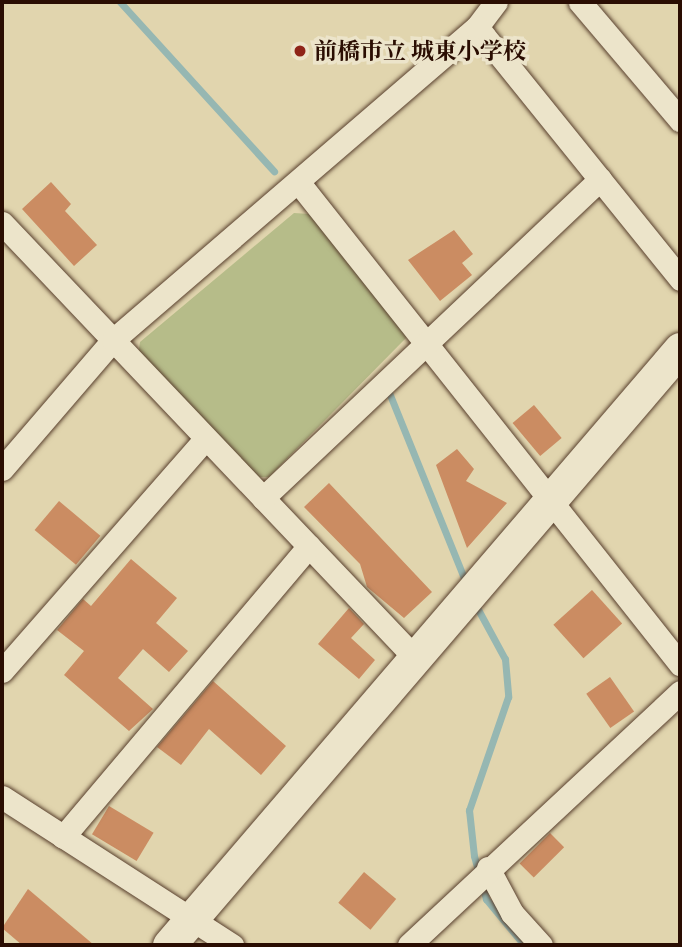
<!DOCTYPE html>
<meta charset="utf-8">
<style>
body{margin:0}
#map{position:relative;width:682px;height:947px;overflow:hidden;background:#e1d5ae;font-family:"Gentium Book Plus","Noto Serif JP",serif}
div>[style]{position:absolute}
.green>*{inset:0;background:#b6bc89}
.stream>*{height:7px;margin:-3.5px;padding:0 3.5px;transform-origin:3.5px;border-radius:3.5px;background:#96b7b2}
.building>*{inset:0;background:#cb8c62;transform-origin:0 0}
.roads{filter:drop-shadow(0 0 2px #583f2d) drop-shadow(0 0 2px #583f2d)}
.street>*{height:23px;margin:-11.5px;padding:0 11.5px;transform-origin:11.5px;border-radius:11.5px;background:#ece4ca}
.secondary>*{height:33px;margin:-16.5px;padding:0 16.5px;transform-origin:16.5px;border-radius:16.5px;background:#ece4ca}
.dots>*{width:19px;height:19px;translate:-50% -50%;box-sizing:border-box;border:4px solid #ece4ca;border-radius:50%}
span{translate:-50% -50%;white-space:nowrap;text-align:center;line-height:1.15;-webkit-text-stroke:7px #ece4ca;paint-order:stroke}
.poi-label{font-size:23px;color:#2a0d02;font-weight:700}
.left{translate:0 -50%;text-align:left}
.frame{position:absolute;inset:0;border:4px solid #2a0d02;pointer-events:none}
</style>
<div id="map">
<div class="green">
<i style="clip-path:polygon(294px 213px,309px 214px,407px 337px,269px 477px,256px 477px,138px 356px,140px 342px)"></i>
</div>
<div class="stream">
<i style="left:120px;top:2px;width:229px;rotate:47.7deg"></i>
<i style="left:386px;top:385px;width:216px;rotate:68deg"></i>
<i style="left:474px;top:602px;width:65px;rotate:61.5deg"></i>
<i style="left:505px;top:659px;width:38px;rotate:85deg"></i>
<i style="left:508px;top:697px;width:120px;rotate:109deg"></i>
<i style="left:469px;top:810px;width:46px;rotate:83.8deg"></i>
<i style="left:474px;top:856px;width:45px;rotate:74.4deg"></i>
<i style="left:486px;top:899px;width:60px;rotate:50.4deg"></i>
</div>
<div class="building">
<i style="clip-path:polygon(51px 182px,71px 204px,65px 211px,97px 245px,74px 266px,22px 209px)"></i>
<i style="clip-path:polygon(454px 230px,473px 254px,462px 263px,472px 275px,440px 301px,408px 260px)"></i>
<i style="left:534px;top:405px;width:43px;height:28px;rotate:50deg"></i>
<i style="clip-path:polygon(457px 449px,474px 469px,466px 481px,507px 503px,467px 548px,436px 465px)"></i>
<i style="clip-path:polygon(329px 483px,432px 592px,404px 618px,367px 587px,360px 564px,304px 507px)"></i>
<i style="left:59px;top:501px;width:54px;height:38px;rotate:40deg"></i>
<i style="clip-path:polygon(131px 559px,177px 598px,156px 623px,188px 651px,169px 672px,143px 649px,118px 678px,153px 709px,129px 731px,64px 675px,84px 651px,57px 630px,83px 599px,91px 606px)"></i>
<i style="left:592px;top:590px;width:45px;height:52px;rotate:48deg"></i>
<i style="clip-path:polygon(349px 608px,364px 624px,351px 638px,375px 660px,359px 679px,318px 644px)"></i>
<i style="left:610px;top:677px;width:42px;height:29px;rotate:55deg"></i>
<i style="clip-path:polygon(213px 681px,286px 746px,261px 775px,209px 729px,181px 765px,157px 747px)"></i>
<i style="left:109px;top:806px;width:52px;height:33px;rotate:31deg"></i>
<i style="left:550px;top:833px;width:20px;height:43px;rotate:45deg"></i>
<i style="left:364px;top:872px;width:42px;height:40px;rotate:40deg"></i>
<i style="clip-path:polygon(28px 889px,94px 945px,22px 945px,2px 928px)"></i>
</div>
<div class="roads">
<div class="street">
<i style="left:580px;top:2px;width:155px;rotate:49.7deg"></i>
<i style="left:477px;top:27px;width:31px;rotate:-53deg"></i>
<i style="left:299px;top:183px;width:614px;rotate:51.62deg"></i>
<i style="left:2px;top:223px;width:603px;rotate:46.48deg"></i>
<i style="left:2px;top:469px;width:170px;rotate:-49.3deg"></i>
<i style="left:113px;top:340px;width:480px;rotate:-40.7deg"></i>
<i style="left:477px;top:27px;width:324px;rotate:51.1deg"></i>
<i style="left:263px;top:498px;width:464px;rotate:-43.4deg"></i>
<i style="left:2px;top:671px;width:308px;rotate:-48.8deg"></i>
<i style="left:2px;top:797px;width:274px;rotate:32.8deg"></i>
<i style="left:63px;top:837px;width:381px;rotate:-49.8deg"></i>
<i style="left:488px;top:868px;width:51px;rotate:61.9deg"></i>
<i style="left:512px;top:913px;width:43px;rotate:47.8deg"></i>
<i style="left:409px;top:945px;width:371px;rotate:-43deg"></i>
</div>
<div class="secondary">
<i style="left:169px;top:945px;width:785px;rotate:-49.39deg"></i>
</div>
</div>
<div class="dots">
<i style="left:300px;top:51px;background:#8f2418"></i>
</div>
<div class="poi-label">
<span class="left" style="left:314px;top:51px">前橋市立 城東小学校</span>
</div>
<div class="frame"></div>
</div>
